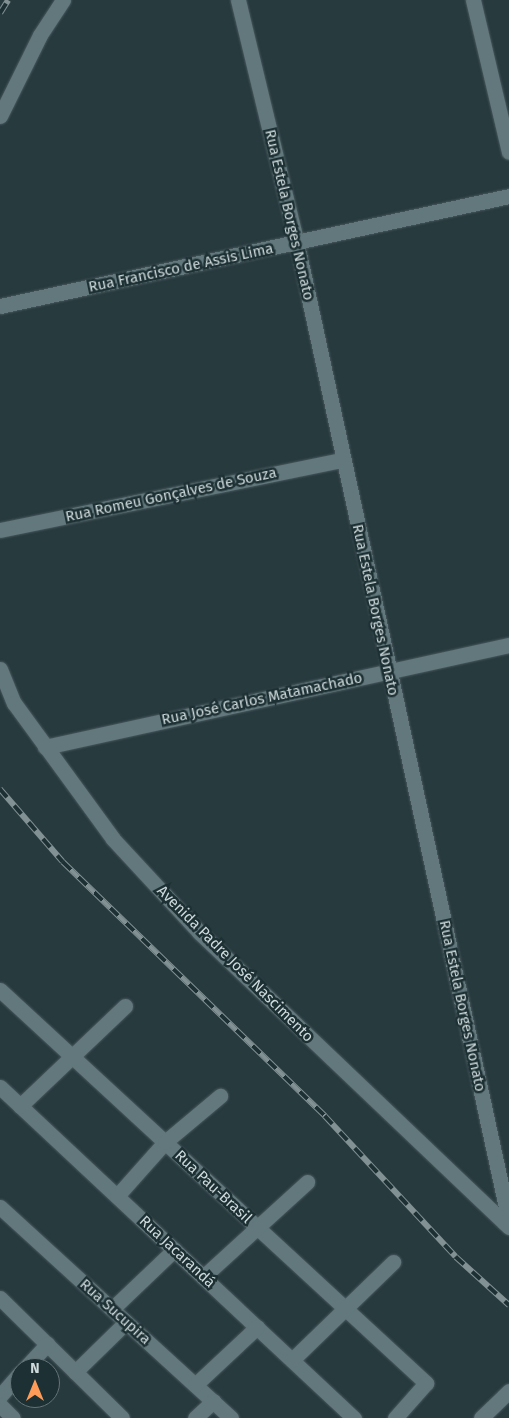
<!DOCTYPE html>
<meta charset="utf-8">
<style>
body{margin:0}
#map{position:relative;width:509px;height:1418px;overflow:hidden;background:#273a3e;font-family:"Fira Sans",sans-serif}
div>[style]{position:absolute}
.roads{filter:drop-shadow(0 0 1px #48585c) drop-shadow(0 0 1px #48585c)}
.street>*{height:15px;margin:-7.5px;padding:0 7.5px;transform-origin:7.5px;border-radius:7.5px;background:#62787c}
.secondary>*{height:15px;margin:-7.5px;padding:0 7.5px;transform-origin:7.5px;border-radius:7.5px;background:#62787c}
.rail>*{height:5.5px;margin-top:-2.75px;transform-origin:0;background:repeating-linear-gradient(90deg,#1d3033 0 11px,#829194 0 22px);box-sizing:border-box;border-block:1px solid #829194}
span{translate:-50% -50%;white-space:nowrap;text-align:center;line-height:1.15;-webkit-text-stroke:5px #1d3033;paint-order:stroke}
.street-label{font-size:15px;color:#cedadc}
.north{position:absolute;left:10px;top:1358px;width:50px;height:50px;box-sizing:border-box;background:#1d3033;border:1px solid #647477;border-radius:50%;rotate:0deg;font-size:14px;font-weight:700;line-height:20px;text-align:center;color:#cedadc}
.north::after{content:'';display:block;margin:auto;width:18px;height:22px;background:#fe9b58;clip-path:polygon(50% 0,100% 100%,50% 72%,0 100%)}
</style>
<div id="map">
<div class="roads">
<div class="street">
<i style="left:238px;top:0;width:251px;rotate:76.4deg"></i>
<i style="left:297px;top:244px;width:1000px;rotate:77.76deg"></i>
<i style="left:473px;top:0;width:156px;rotate:76.7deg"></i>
<i style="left:0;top:116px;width:90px;rotate:-63.7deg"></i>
<i style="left:40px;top:35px;width:42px;rotate:-56.7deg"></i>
<i style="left:0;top:306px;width:521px;rotate:-12.19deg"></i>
<i style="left:0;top:530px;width:349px;rotate:-11.6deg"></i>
<i style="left:0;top:669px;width:37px;rotate:68deg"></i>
<i style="left:14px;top:703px;width:168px;rotate:53.9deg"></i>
<i style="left:113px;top:839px;width:127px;rotate:47.2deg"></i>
<i style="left:199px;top:932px;width:428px;rotate:43.6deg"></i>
<i style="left:45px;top:747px;width:475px;rotate:-12.4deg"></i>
<i style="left:0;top:990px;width:580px;rotate:42.69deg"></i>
<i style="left:426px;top:1383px;width:47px;rotate:131.5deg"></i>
<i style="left:0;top:1087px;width:485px;rotate:43.1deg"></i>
<i style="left:20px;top:1106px;width:145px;rotate:-43.6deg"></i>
<i style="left:117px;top:1196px;width:72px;rotate:-48.4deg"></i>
<i style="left:165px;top:1142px;width:72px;rotate:-39.9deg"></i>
<i style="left:0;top:1207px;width:313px;rotate:42.4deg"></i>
<i style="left:203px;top:1277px;width:141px;rotate:-42.4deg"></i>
<i style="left:0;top:1298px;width:171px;rotate:44.5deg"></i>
<i style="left:112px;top:1309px;width:86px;rotate:-43.6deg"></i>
<i style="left:292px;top:1360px;width:141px;rotate:-44.1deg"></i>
<i style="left:25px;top:1368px;width:33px;rotate:-47deg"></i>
<i style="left:75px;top:1372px;width:71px;rotate:-44.4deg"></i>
<i style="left:195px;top:1385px;width:85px;rotate:-43.1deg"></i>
<i style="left:0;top:1396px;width:30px;rotate:-49deg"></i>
<i style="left:0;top:1405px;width:18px;rotate:45deg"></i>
<i style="left:195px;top:1418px;width:25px;rotate:-43deg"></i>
</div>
<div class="secondary">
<i style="left:481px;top:1418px;width:39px;rotate:-44deg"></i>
</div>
</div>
<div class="rail">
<i style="left:0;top:13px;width:15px;rotate:-58deg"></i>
<i style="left:0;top:789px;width:96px;rotate:49.2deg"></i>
<i style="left:63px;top:862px;width:365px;rotate:44.1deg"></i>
<i style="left:325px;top:1116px;width:192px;rotate:47.1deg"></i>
<i style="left:456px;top:1257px;width:72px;rotate:42.2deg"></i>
</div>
<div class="street-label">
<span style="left:289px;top:215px;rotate:77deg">Rua Estela Borges Nonato</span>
<span style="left:181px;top:268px;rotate:-12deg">Rua Francisco de Assis Lima</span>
<span style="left:171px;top:495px;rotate:-12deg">Rua Romeu Gonçalves de Souza</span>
<span style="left:375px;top:610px;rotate:78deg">Rua Estela Borges Nonato</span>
<span style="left:262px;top:699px;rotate:-12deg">Rua José Carlos Matamachado</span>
<span style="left:235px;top:964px;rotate:45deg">Avenida Padre José Nascimento</span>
<span style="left:462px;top:1006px;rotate:78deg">Rua Estela Borges Nonato</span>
<span style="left:213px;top:1187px;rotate:43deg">Rua Pau-Brasil</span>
<span style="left:177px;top:1252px;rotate:43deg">Rua Jacarandá</span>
<span style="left:115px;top:1312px;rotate:42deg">Rua Sucupira</span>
</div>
<div class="north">N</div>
</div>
